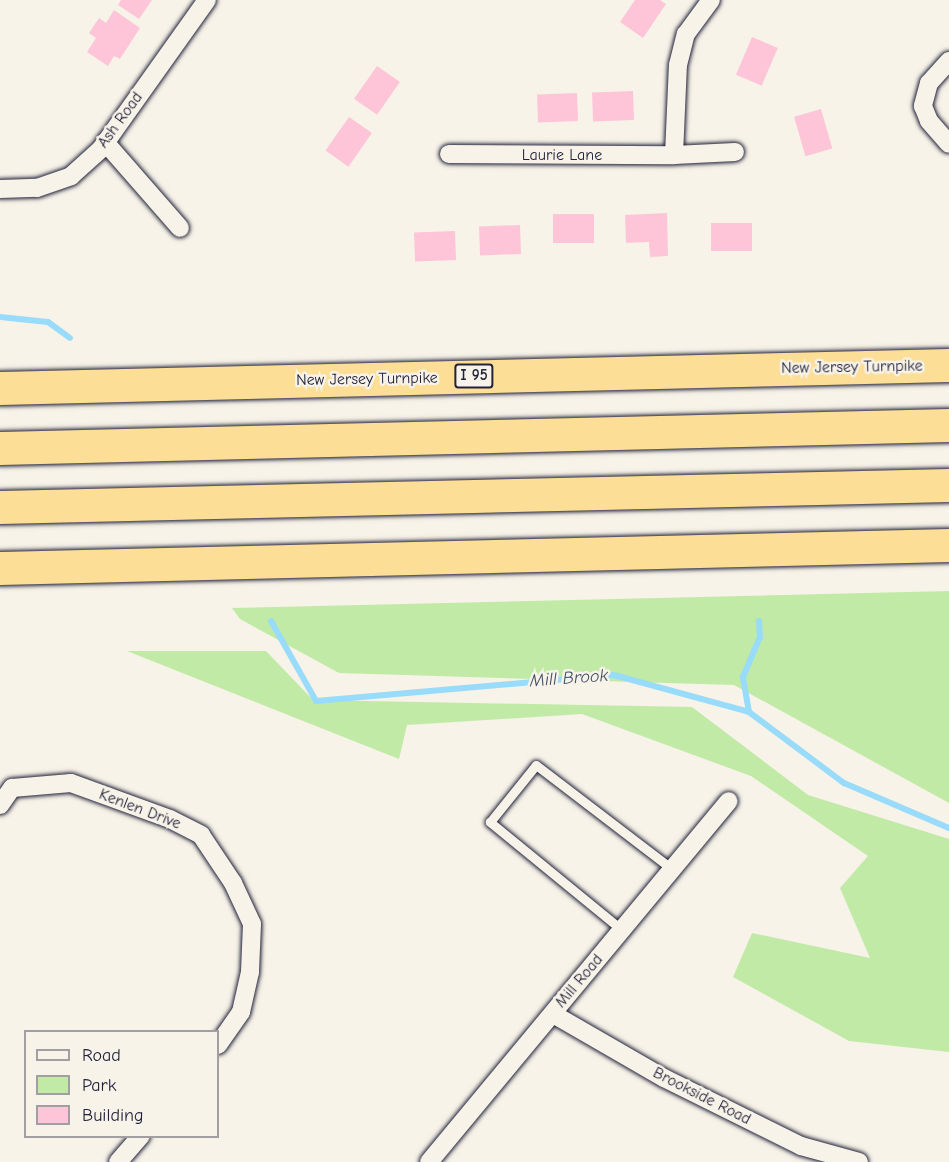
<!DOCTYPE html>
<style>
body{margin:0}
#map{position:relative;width:949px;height:1162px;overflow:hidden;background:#f7f3e8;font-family:"Comic Neue",sans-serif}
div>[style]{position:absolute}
.green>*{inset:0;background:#c1eaa6}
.stream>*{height:6px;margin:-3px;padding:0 3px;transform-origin:3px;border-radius:3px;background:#98dbfa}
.building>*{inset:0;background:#fec5d8;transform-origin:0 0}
.roads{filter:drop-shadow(0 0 2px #22223b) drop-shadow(0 0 2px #22223b)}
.lane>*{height:9px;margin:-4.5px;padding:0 4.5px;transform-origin:4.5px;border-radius:4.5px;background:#f7f3e8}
.street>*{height:18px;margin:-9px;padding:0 9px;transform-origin:9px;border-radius:9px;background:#f7f3e8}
.highway>*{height:33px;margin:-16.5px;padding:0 16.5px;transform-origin:16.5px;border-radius:16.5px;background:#fdde96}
span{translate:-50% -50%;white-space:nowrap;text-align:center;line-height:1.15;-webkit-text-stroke:5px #f7f3e8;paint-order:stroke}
.shield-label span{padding:2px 4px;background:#f7f3e8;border:2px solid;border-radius:4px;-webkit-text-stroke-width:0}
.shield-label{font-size:15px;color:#22223b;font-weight:700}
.street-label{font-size:16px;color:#22223b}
.water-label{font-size:18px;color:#40506b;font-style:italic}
.legend{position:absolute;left:24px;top:1030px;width:195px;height:108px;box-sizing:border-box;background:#f7f3e8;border:2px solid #a29fa3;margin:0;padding:8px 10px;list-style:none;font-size:18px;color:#22223b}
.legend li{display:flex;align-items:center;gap:12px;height:30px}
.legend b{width:30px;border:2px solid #a29fa3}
</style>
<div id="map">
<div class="green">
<i style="clip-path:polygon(949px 591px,949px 803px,734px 685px,339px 673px,240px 619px,232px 608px)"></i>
<i style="clip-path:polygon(127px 651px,266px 651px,313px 700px,692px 707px,808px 795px,949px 839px,949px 1052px,849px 1041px,733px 977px,752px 933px,870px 958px,840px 888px,868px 856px,751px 776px,582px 714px,407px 725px,399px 759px)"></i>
</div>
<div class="stream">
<i style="left:0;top:317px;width:48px;rotate:5.9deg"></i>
<i style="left:48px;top:322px;width:27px;rotate:36deg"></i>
<i style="left:271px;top:621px;width:92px;rotate:60.6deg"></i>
<i style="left:316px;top:701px;width:299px;rotate:-5deg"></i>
<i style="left:614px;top:675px;width:140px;rotate:15.3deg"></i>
<i style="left:749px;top:712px;width:119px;rotate:36.8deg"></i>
<i style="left:844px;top:783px;width:114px;rotate:23.2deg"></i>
<i style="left:749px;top:712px;width:36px;rotate:-100deg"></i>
<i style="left:743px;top:677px;width:43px;rotate:-67deg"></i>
<i style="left:760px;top:637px;width:16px;rotate:-94deg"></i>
</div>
<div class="building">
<i style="clip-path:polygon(121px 0,152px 0,139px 19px,118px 5px)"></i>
<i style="clip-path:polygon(635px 0,660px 0,666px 4px,643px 38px,620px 22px)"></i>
<i style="clip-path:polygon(114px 10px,140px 28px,120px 59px,114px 56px,108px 66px,87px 52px,96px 38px,89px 33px,99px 18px,106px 23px)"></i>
<i style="left:752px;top:37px;width:28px;height:41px;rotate:23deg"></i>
<i style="left:377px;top:66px;width:28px;height:40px;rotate:35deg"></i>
<i style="left:633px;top:91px;width:29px;height:41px;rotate:88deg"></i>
<i style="left:577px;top:93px;width:28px;height:40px;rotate:88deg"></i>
<i style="left:821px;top:109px;width:41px;height:28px;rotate:74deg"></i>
<i style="left:349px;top:117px;width:28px;height:41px;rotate:35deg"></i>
<i style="clip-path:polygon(667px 213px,668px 256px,650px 257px,649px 242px,626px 243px,625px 215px)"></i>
<i style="left:553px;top:214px;width:41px;height:29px"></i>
<i style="left:711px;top:223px;width:41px;height:28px"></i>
<i style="left:520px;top:225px;width:29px;height:41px;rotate:88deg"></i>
<i style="left:455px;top:231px;width:29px;height:41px;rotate:88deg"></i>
</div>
<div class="roads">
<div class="lane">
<i style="left:622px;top:930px;width:171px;rotate:-140.7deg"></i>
<i style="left:490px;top:822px;width:73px;rotate:-51.1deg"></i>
<i style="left:536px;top:765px;width:171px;rotate:37.4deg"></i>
</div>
<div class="street">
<i style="left:949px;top:61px;width:30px;rotate:132deg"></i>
<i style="left:929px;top:83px;width:24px;rotate:105deg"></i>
<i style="left:923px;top:106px;width:16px;rotate:68deg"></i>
<i style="left:929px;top:121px;width:30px;rotate:49deg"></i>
<i style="left:105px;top:142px;width:114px;rotate:48.9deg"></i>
<i style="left:449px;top:154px;width:225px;rotate:0.3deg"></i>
<i style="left:674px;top:155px;width:61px;rotate:-2.8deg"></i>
<i style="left:674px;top:155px;width:90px;rotate:-87.5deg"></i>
<i style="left:678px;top:65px;width:32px;rotate:-76deg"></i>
<i style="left:686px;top:34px;width:42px;rotate:-53.7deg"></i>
<i style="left:0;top:189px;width:37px;rotate:-2deg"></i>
<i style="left:37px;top:188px;width:36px;rotate:-19deg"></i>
<i style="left:71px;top:176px;width:40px;rotate:-42deg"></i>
<i style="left:101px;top:149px;width:183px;rotate:-54.6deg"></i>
<i style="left:0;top:805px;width:21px;rotate:-55deg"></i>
<i style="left:12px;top:788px;width:59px;rotate:-4.8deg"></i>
<i style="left:71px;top:783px;width:105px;rotate:20deg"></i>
<i style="left:170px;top:819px;width:35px;rotate:27deg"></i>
<i style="left:201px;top:835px;width:58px;rotate:56.3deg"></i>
<i style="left:233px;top:883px;width:45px;rotate:65.1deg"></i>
<i style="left:252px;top:924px;width:48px;rotate:92.4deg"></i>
<i style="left:250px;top:972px;width:41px;rotate:102.7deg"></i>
<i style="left:241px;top:1012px;width:40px;rotate:124.9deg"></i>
<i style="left:553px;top:1014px;width:128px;rotate:30deg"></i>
<i style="left:664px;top:1078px;width:153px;rotate:26.4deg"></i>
<i style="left:801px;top:1146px;width:60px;rotate:15.4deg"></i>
<i style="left:118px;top:1162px;width:35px;rotate:-49deg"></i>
<i style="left:429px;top:1162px;width:469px;rotate:-50.3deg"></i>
</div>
<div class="highway">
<i style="left:0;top:388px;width:949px;rotate:-1.39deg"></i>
<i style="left:0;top:448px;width:949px;rotate:-1.39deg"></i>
<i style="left:0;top:507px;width:949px;rotate:-1.33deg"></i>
<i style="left:0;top:568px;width:949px;rotate:-1.39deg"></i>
</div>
</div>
<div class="shield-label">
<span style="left:474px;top:376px">I 95</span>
</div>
<div class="street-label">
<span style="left:120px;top:120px;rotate:-54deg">Ash Road</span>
<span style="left:562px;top:155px">Laurie Lane</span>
<span style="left:852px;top:367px;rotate:-1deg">New Jersey Turnpike</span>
<span style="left:367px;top:379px;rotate:-1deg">New Jersey Turnpike</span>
<span style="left:140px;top:809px;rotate:21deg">Kenlen Drive</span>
<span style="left:579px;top:981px;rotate:-50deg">Mill Road</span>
<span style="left:702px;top:1096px;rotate:27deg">Brookside Road</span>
</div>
<div class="water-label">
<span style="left:569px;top:679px;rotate:-4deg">Mill Brook</span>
</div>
<ul class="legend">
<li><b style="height:8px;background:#f7f3e8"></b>Road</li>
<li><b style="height:16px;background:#c1eaa6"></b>Park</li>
<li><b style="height:16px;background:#fec5d8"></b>Building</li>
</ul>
</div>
